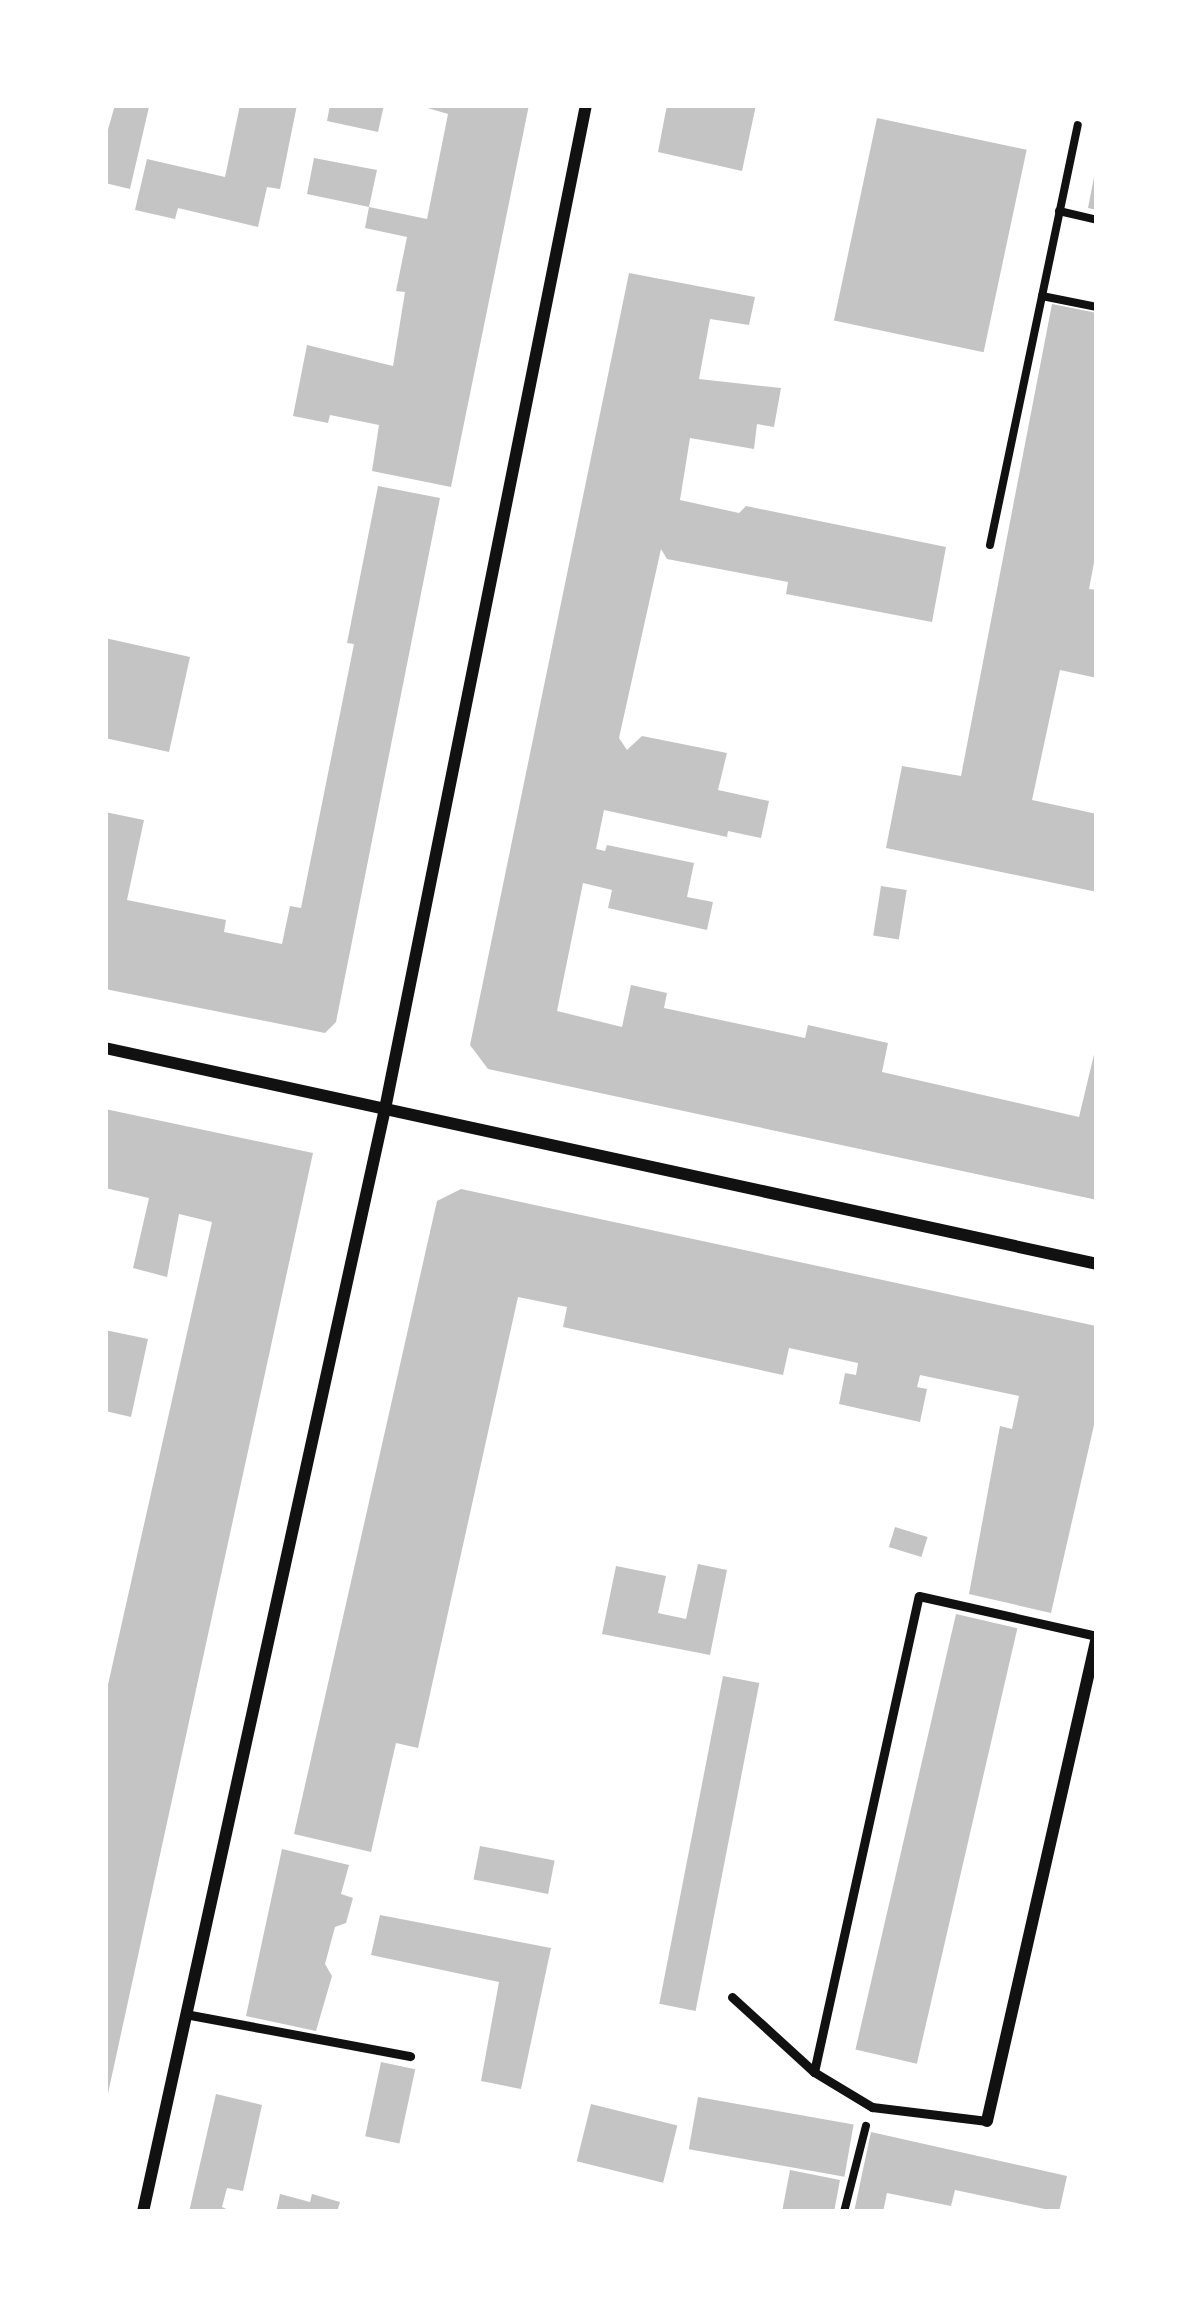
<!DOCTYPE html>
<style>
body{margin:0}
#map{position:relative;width:1202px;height:2317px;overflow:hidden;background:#fff;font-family:"Roboto Condensed",sans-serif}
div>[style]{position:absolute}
.building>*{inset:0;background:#c4c4c4;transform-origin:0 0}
.path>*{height:8px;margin:-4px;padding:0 4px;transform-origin:4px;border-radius:4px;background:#111}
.service>*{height:9px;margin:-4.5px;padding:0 4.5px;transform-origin:4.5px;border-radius:4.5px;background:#111}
.minor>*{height:12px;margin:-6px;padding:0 6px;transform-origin:6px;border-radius:6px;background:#111}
span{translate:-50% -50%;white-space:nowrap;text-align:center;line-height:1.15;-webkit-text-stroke:10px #fff;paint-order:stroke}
.frame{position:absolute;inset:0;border:108px solid #fff;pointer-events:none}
</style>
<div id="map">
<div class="building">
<i style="clip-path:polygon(115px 105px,149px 107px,130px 189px,105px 183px,105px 140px)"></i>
<i style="clip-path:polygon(240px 105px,297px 105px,280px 189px,267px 187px,258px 227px,178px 208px,175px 219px,135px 210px,147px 159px,225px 177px)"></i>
<i style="clip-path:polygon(330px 105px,384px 105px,378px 132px,327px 121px)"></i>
<i style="clip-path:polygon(417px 105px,529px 105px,451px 487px,372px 471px,379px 425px,330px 415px,328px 423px,293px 416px,307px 345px,393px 366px,405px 292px,396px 291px,407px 237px,365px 228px,369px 207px,307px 194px,314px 158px,377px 170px,369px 207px,427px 219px,448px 114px)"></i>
<i style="clip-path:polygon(667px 105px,756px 105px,742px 171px,658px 152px)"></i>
<i style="left:877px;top:118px;width:153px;height:207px;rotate:12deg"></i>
<i style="clip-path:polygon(1095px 172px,1097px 172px,1097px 210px,1088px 208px)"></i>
<i style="clip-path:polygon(629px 273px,755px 297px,749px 325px,710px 319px,699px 379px,781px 388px,774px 427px,757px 424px,754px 449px,690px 438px,680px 500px,739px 513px,746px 506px,946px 547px,932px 622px,786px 594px,788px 582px,667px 559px,661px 549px,619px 738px,627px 750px,642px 736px,727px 753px,718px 790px,769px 801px,761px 838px,728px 831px,727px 837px,604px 810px,596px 849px,605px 851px,607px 845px,694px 863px,687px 897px,713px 902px,707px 930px,608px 908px,612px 890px,583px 883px,557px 1011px,622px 1027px,631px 985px,667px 993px,664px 1008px,805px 1038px,808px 1025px,888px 1043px,882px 1072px,1079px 1117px,1097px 1042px,1097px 1200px,488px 1069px,470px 1045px)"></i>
<i style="clip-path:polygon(1052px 304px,1097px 313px,1097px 547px,1089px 589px,1097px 590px,1097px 678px,1060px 670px,1032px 800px,1097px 814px,1097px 892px,886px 848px,902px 766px,961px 776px)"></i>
<i style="clip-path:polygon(378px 486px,440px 498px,336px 1022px,325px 1033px,105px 989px,105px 812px,144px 820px,127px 900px,226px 920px,224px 932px,282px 944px,290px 906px,301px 908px,354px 644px,347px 643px)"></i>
<i style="clip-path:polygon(105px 638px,190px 657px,169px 752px,105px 738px)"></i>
<i style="left:881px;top:886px;width:26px;height:50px;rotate:9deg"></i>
<i style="clip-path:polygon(105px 1109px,313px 1153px,107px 2098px,105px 1698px,212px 1222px,179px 1214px,167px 1277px,133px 1268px,149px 1198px,105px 1188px)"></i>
<i style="clip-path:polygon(461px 1189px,1096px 1326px,1097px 1412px,1051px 1613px,969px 1594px,1000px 1426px,1012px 1429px,1019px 1396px,920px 1375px,917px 1387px,927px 1389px,920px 1422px,839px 1404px,845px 1373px,856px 1375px,858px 1363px,789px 1348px,783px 1375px,563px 1327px,567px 1307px,518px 1297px,418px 1748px,396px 1743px,371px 1852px,294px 1834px,437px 1201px)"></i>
<i style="clip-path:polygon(105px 1330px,148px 1339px,131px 1417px,105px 1411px)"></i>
<i style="left:895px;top:1527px;width:34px;height:21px;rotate:17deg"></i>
<i style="clip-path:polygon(698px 1564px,727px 1570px,710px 1655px,602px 1634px,616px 1566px,666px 1576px,658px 1613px,686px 1619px)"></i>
<i style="left:956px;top:1614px;width:63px;height:447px;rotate:13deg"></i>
<i style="left:723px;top:1676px;width:37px;height:334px;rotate:11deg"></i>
<i style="left:480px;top:1846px;width:76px;height:34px;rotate:11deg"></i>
<i style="clip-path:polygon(282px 1849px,349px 1865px,341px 1894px,353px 1898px,346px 1923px,335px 1927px,325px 1964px,332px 1976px,316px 2031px,246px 2016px)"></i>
<i style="clip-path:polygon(380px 1915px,551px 1948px,521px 2089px,481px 2081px,499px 1982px,371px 1955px)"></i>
<i style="left:381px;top:2062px;width:35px;height:76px;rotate:12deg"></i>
<i style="clip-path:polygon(216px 2094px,262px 2105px,243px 2191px,227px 2188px,222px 2207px,233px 2212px,189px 2212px)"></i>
<i style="left:698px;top:2097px;width:158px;height:53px;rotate:10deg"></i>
<i style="left:591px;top:2104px;width:89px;height:59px;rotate:14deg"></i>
<i style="clip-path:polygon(871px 2132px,1067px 2176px,1059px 2212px,955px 2190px,951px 2206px,887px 2193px,883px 2212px,854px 2212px)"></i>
<i style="clip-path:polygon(790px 2170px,840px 2180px,834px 2212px,782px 2212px)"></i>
<i style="clip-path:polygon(280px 2194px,310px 2202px,312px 2194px,340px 2202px,337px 2212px,276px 2212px)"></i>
</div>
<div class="path">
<i style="left:1059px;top:211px;width:39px;rotate:13deg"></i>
<i style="left:1042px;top:296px;width:56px;rotate:11.3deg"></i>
<i style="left:990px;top:545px;width:429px;rotate:-78.2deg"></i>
<i style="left:844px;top:2212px;width:89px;rotate:-75.7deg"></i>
</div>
<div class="service">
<i style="left:732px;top:1997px;width:111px;rotate:42.4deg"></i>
<i style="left:814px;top:2072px;width:68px;rotate:31.1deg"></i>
<i style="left:872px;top:2107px;width:116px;rotate:6.9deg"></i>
<i style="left:185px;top:2014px;width:229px;rotate:10.6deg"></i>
<i style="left:814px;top:2072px;width:487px;rotate:-77.6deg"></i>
<i style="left:919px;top:1596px;width:182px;rotate:12.7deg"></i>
</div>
<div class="minor">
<i style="left:105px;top:1048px;width:1015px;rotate:12.28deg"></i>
<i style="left:987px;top:2121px;width:496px;rotate:-77.2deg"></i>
<i style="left:143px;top:2212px;width:1129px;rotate:-77.63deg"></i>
<i style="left:385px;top:1109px;width:1024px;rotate:-78.68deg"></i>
</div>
<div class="frame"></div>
</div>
